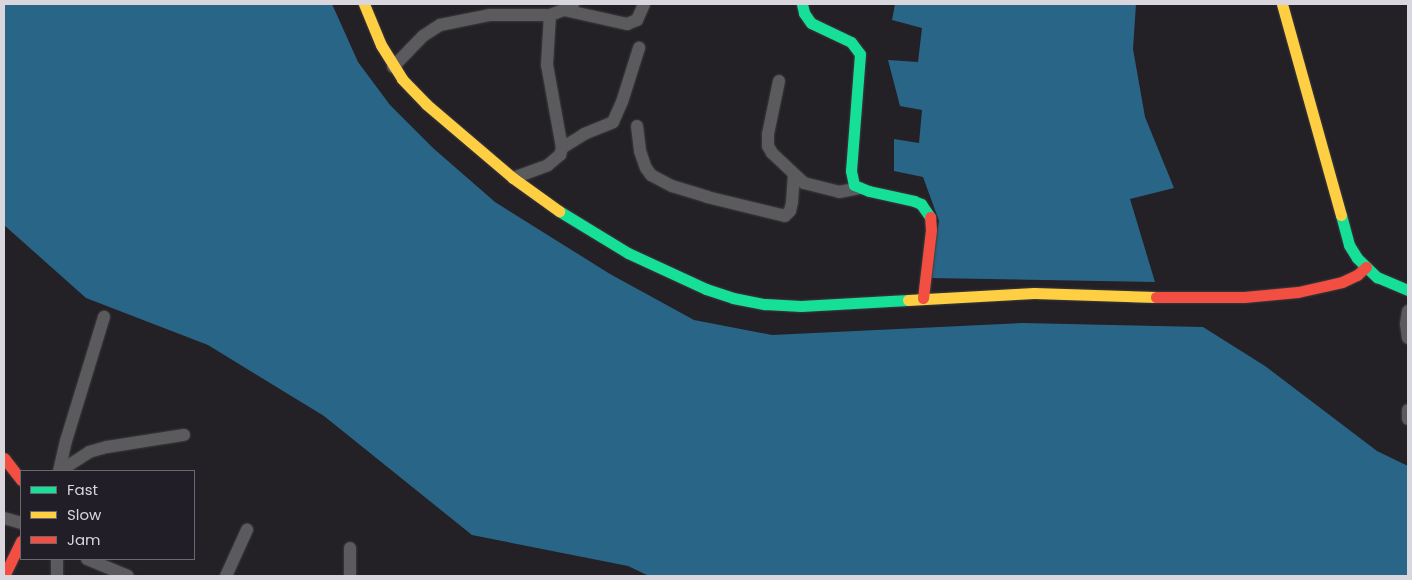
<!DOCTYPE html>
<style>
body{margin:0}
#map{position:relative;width:1412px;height:580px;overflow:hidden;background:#232026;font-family:Poppins,sans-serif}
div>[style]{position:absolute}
.water>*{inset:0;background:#296586}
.roads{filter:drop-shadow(0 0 1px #3d3b3f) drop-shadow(0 0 1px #3d3b3f)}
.street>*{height:12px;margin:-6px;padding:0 6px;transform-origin:6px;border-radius:6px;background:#5b5a5d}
.fast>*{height:11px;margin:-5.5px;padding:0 5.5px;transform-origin:5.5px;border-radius:5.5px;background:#16e098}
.slow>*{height:11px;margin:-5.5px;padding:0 5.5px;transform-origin:5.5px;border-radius:5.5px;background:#ffcf43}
.jam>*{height:11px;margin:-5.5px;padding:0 5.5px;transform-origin:5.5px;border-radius:5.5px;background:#f24e42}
span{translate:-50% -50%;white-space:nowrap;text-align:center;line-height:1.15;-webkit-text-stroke:4px #221e28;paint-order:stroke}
.frame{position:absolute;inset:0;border:5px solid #d9d6dd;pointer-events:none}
.legend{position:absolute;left:20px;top:470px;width:175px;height:90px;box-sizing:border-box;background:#221e28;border:1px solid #6b6870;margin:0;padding:6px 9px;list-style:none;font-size:15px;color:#d9d6dd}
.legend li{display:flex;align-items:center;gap:10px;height:25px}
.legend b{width:25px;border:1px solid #6b6870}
</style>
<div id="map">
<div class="water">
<i style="clip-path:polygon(4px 4px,332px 4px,358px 62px,390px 105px,433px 148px,495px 202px,610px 274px,694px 320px,772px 335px,1022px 323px,1203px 327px,1265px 366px,1377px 451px,1408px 466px,1408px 576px,649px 576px,628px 566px,472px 535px,324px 416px,208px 345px,86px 298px,4px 225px)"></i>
<i style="clip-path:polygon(895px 4px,1136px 4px,1133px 49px,1145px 117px,1174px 188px,1130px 199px,1155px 282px,929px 278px,939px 221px,923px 177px,894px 171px,894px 139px,919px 143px,922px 110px,900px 106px,888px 60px,918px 62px,922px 28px,892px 20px)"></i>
</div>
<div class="roads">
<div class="street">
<i style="left:564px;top:10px;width:65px;rotate:12.5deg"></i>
<i style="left:627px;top:24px;width:11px;rotate:-22deg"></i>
<i style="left:637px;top:20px;width:17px;rotate:-66deg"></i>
<i style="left:393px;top:67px;width:43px;rotate:-45.9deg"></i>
<i style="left:423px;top:36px;width:20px;rotate:-33deg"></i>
<i style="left:440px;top:25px;width:50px;rotate:-11.5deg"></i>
<i style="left:489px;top:15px;width:61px"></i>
<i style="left:550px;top:15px;width:15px;rotate:-20deg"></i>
<i style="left:564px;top:10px;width:11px;rotate:-34deg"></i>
<i style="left:779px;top:81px;width:54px;rotate:101.7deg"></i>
<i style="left:768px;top:134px;width:12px;rotate:90deg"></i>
<i style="left:768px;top:146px;width:8px;rotate:60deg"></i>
<i style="left:772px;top:153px;width:44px;rotate:43.2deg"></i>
<i style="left:804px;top:183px;width:36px;rotate:14deg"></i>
<i style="left:839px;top:192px;width:21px;rotate:-11deg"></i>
<i style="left:637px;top:126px;width:25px;rotate:83deg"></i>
<i style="left:640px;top:151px;width:18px;rotate:71deg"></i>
<i style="left:646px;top:168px;width:9px;rotate:54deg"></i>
<i style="left:651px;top:175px;width:24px;rotate:28deg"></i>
<i style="left:672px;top:186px;width:37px;rotate:17deg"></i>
<i style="left:707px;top:197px;width:80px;rotate:13.7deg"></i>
<i style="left:785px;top:216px;width:7px;rotate:-45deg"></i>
<i style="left:790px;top:211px;width:9px;rotate:-77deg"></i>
<i style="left:792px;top:202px;width:27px;rotate:-86deg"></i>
<i style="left:562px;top:148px;width:26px;rotate:-32deg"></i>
<i style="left:584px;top:134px;width:31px;rotate:-22deg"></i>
<i style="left:613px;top:122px;width:22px;rotate:-66deg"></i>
<i style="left:622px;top:102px;width:57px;rotate:-72.5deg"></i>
<i style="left:513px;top:178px;width:37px;rotate:-20deg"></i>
<i style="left:548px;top:165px;width:16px;rotate:-40deg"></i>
<i style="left:560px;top:155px;width:7px;rotate:-74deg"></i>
<i style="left:562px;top:148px;width:84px;rotate:-100.2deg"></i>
<i style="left:547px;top:65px;width:50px;rotate:-86.6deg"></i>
<i style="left:1408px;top:311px;width:13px;rotate:99deg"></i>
<i style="left:1406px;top:324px;width:14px;rotate:82deg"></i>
<i style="left:1408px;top:410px;width:9px;rotate:90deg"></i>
<i style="left:59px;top:471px;width:31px;rotate:-77deg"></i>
<i style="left:66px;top:441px;width:130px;rotate:-73deg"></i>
<i style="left:60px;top:471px;width:35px;rotate:-33deg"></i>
<i style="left:89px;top:452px;width:19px;rotate:-16deg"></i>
<i style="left:107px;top:447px;width:78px;rotate:-8.9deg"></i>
<i style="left:4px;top:518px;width:18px;rotate:16deg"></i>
<i style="left:87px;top:559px;width:44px;rotate:22.5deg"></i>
<i style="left:57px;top:576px;width:17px;rotate:-90deg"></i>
<i style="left:226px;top:576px;width:51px;rotate:-65.5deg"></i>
<i style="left:350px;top:576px;width:28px;rotate:-90deg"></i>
</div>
<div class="fast">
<i style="left:802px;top:4px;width:9px;rotate:77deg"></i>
<i style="left:804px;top:13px;width:12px;rotate:55deg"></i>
<i style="left:811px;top:23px;width:44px;rotate:25.4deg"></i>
<i style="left:851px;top:42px;width:15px;rotate:53deg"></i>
<i style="left:860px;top:54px;width:117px;rotate:94.4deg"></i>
<i style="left:851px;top:171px;width:14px;rotate:78deg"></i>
<i style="left:854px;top:185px;width:16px;rotate:22deg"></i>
<i style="left:869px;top:191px;width:46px;rotate:12.5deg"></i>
<i style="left:914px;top:201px;width:8px;rotate:23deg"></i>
<i style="left:921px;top:204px;width:16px;rotate:55deg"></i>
<i style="left:559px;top:211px;width:81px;rotate:31.3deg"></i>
<i style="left:628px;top:253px;width:86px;rotate:24.8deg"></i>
<i style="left:706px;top:289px;width:28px;rotate:18deg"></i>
<i style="left:733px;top:298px;width:33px;rotate:11deg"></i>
<i style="left:765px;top:304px;width:36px;rotate:3deg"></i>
<i style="left:801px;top:306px;width:107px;rotate:-3.2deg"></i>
<i style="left:1341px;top:215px;width:31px;rotate:75deg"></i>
<i style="left:1349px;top:245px;width:15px;rotate:58deg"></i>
<i style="left:1357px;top:258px;width:28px;rotate:44deg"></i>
<i style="left:1377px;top:277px;width:34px;rotate:23deg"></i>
</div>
<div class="slow">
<i style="left:364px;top:4px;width:44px;rotate:67.5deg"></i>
<i style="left:381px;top:45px;width:40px;rotate:58deg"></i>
<i style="left:402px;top:79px;width:35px;rotate:46deg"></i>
<i style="left:426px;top:104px;width:114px;rotate:40.4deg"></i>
<i style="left:513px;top:178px;width:57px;rotate:35.7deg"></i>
<i style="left:1282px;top:4px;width:219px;rotate:74.4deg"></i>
<i style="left:908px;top:300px;width:126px;rotate:-3.2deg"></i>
<i style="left:1034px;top:293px;width:122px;rotate:1.9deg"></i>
</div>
<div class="jam">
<i style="left:1156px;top:297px;width:88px"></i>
<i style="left:1244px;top:297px;width:54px;rotate:-5.3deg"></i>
<i style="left:1298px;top:292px;width:45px;rotate:-12.8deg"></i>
<i style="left:1342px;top:282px;width:17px;rotate:-25deg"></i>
<i style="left:1357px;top:275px;width:12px;rotate:-42deg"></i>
<i style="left:923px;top:298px;width:68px;rotate:-83.3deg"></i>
<i style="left:931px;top:230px;width:13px;rotate:-94deg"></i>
<i style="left:4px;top:458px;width:28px;rotate:52deg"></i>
<i style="left:4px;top:576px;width:39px;rotate:-64deg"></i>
</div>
</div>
<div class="frame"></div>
<ul class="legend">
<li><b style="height:6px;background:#16e098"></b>Fast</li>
<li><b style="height:6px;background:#ffcf43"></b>Slow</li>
<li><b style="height:6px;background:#f24e42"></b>Jam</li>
</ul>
</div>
